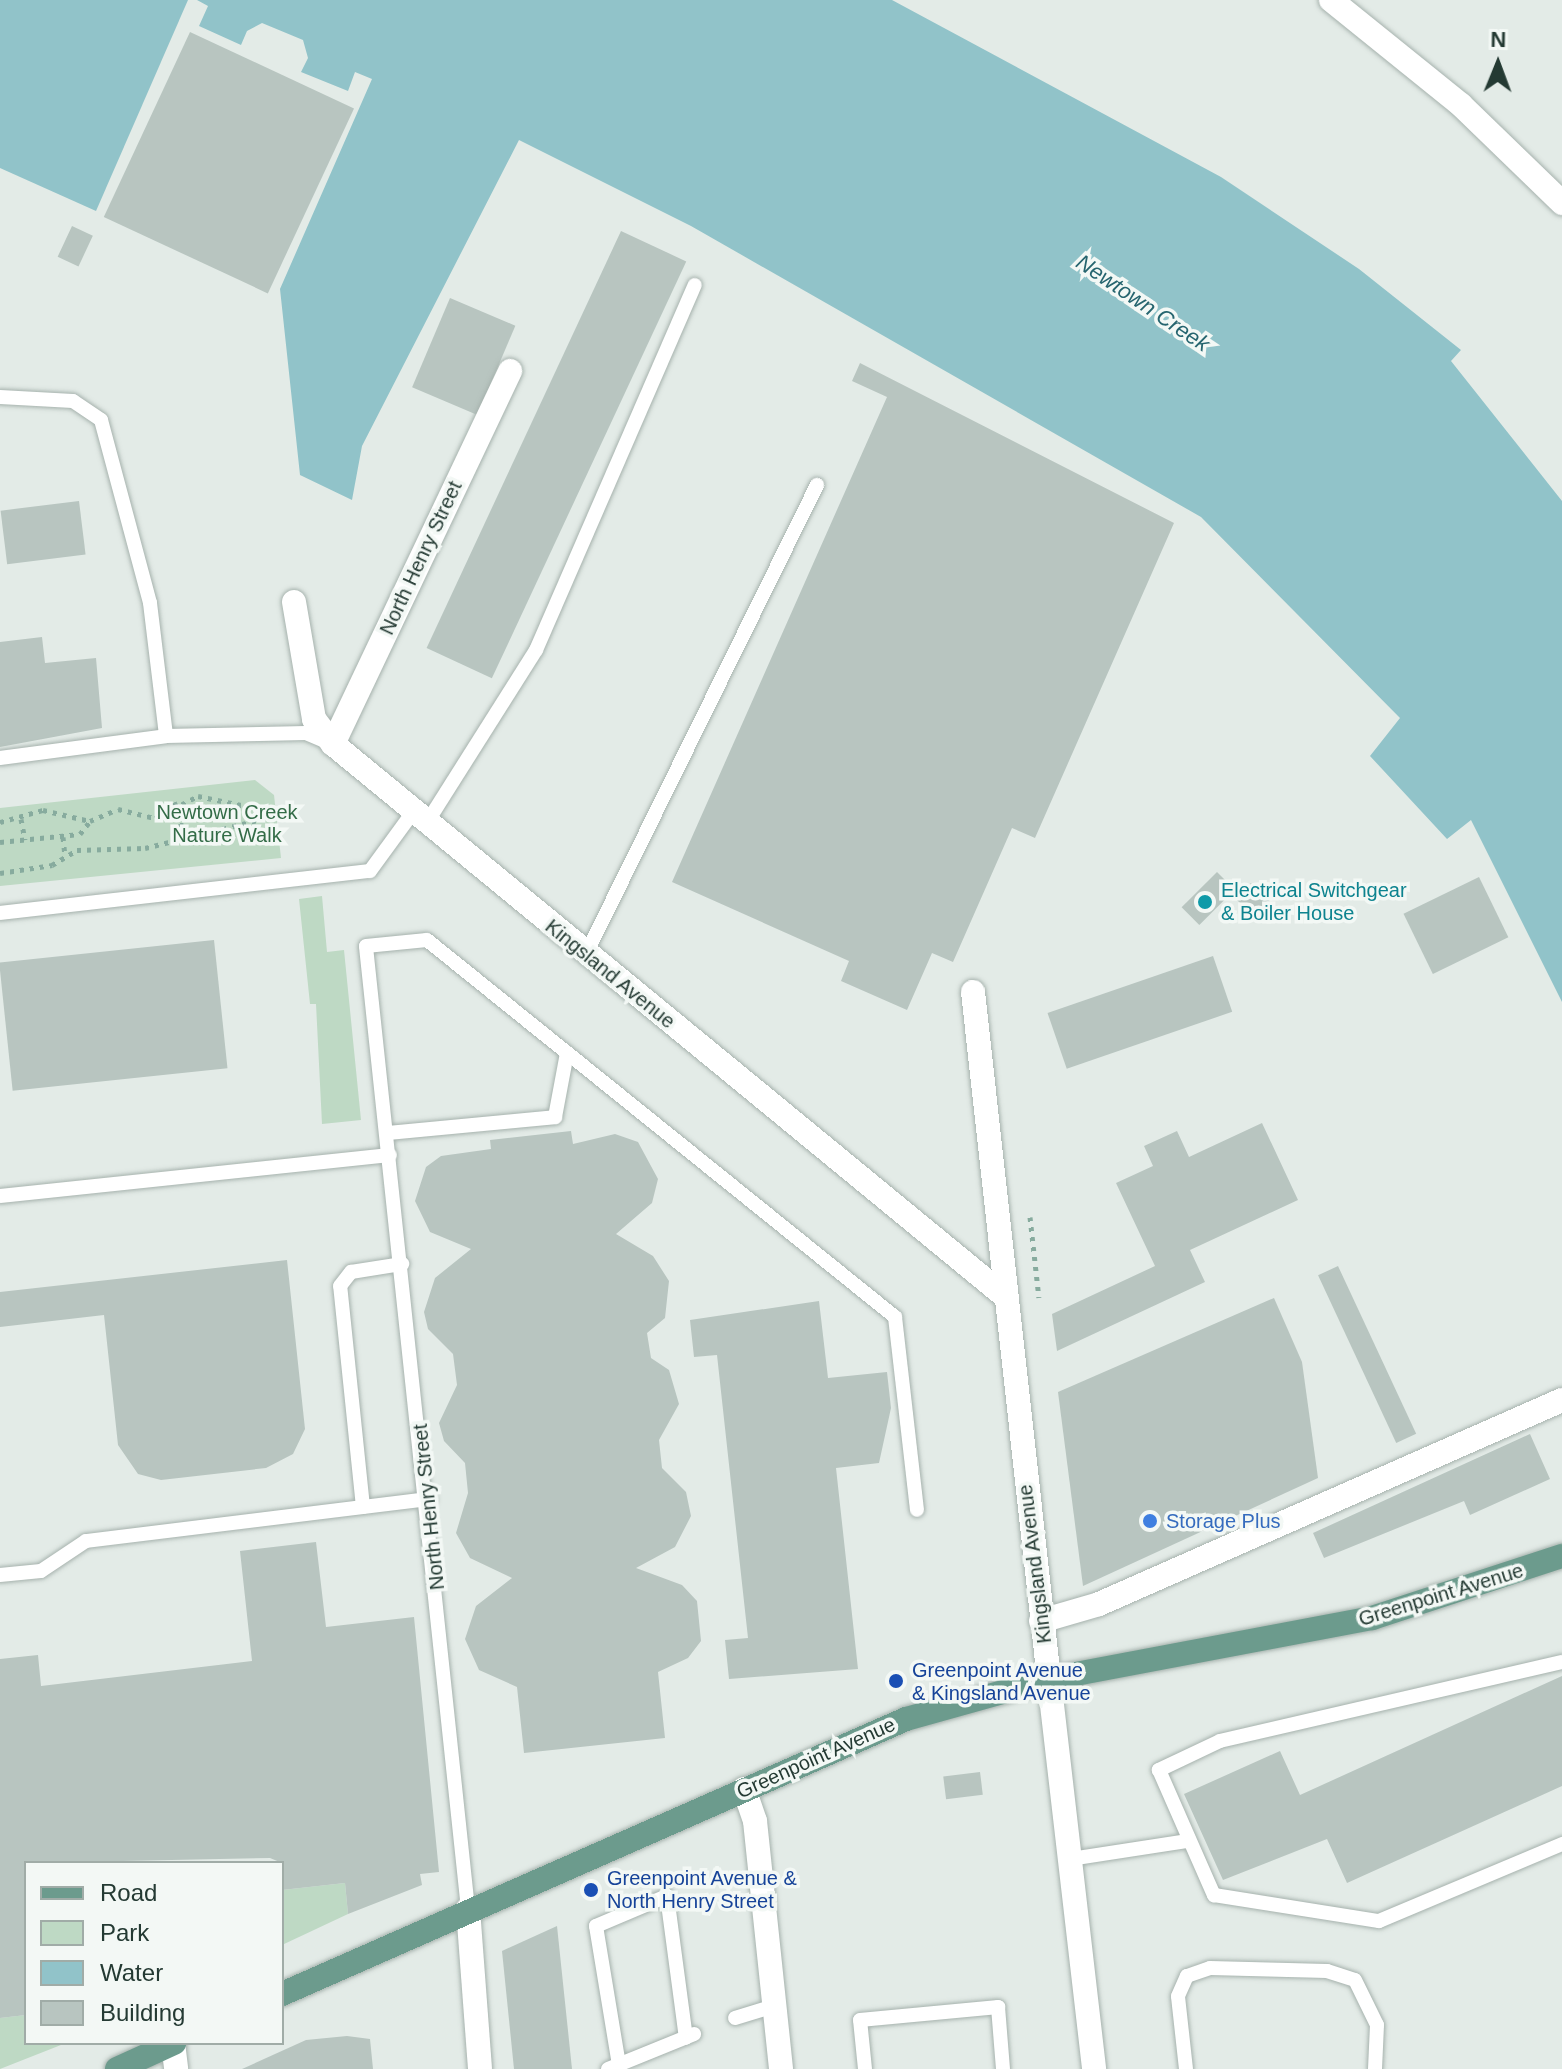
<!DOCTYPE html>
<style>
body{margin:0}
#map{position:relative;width:1562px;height:2069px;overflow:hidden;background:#e3ebe7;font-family:Helvetica,sans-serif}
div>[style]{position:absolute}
.green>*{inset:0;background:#bed9c4}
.water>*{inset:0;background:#91c3c9}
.building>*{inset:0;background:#b8c5c0;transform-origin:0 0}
.path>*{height:5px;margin-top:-2.5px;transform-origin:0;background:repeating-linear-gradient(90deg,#87ab9e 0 4px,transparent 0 10px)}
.roads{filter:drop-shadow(0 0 2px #a6b2ad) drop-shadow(0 0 2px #a6b2ad)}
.service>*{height:14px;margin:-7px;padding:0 7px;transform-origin:7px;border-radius:7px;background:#fff}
.minor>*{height:24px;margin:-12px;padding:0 12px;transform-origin:12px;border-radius:12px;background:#fff}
.secondary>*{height:24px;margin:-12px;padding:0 12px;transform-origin:12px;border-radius:12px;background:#fff}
.primary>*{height:24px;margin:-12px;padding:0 12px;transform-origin:12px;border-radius:12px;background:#6c9b8d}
.dots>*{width:22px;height:22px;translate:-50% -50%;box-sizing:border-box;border:4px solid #f3f8f5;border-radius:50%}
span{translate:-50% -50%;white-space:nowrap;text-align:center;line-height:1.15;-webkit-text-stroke:7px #f3f8f5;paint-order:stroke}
.street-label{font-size:20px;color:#243a33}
.park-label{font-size:20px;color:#336c47}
.culture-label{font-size:20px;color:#0d838f}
.left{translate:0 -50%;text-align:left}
.shop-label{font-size:20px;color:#366cbe}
.transit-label{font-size:20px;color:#164399}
.water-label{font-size:22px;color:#26656f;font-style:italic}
.legend{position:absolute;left:24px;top:1861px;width:260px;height:184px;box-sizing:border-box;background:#f3f8f5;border:2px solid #a0aca7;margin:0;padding:10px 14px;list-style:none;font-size:24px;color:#243a33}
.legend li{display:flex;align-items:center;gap:16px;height:40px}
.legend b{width:40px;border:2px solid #a0aca7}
.north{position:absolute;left:1458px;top:24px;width:80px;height:80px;-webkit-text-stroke:6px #f3f8f5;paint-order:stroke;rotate:1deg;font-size:22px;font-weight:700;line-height:32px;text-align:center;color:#243a33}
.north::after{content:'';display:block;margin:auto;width:28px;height:36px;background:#243a33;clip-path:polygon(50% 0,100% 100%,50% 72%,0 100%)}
</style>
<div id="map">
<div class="green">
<i style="clip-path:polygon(255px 780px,274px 795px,281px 858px,0 886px,0 808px)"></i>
<i style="clip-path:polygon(322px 896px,327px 952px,344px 950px,361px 1120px,322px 1124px,316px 1004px,310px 1004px,299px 899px)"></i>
<i style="clip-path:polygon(345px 1883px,348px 1914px,282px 1945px,282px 1890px)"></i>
<i style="clip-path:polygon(26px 2015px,26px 2043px,66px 2043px,0 2069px,0 2018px)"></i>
</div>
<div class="water">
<i style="clip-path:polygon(0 0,188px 0,96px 211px,0 168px)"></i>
<i style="clip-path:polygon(197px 0,892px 0,1221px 177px,1359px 269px,1461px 350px,1451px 361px,1562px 501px,1562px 1002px,1471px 820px,1447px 839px,1370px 756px,1400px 718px,1201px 517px,691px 226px,519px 140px,362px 446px,352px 500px,300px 475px,280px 289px,372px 79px,355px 72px,348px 91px,301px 72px,308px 58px,303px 40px,262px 23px,247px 31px,241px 45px,199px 26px,208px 6px)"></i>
</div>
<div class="building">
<i style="left:190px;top:32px;width:181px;height:204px;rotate:25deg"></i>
<i style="left:72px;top:226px;width:23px;height:34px;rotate:25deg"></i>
<i style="left:621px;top:231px;width:72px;height:460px;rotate:25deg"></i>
<i style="left:450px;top:298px;width:71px;height:97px;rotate:23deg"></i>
<i style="clip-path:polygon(860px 363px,1174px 523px,1035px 838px,1012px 828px,953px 962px,932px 953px,907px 1010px,841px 981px,849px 961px,672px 882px,887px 397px,852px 381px)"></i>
<i style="left:79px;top:501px;width:54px;height:79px;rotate:83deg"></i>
<i style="clip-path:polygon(42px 637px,45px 663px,96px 658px,102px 728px,0 747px,0 642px)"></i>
<i style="left:1217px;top:872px;width:25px;height:50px;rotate:45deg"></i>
<i style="left:1479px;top:877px;width:67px;height:84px;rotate:64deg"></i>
<i style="left:1251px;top:883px;width:30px;height:22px;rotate:44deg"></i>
<i style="left:214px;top:940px;width:129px;height:216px;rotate:84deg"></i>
<i style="left:1213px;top:956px;width:59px;height:175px;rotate:71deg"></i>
<i style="clip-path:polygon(1262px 1123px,1298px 1200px,1190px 1250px,1205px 1282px,1057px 1351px,1052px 1314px,1155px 1266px,1116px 1183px,1153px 1166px,1144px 1146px,1177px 1131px,1189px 1157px)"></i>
<i style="clip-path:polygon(571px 1131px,573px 1144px,615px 1134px,638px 1142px,658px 1179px,652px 1203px,616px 1234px,653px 1256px,669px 1281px,665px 1318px,647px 1333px,651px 1358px,669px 1370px,679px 1404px,659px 1440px,662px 1468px,686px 1492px,691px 1516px,675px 1547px,636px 1568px,682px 1585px,697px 1601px,701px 1641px,688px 1658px,658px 1672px,665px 1738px,524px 1753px,517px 1687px,479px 1670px,465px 1639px,476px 1606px,512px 1578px,470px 1558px,456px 1533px,468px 1493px,465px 1463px,444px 1441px,439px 1423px,457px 1385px,453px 1354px,428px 1329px,424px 1312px,435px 1278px,471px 1249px,430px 1232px,415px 1201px,426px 1167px,441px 1156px,491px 1149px,490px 1140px)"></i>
<i style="clip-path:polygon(287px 1260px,305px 1429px,293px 1454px,266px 1468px,161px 1480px,138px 1474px,118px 1445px,104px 1315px,0 1327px,0 1292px)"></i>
<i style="left:1338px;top:1266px;width:185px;height:22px;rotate:65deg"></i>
<i style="clip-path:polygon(1274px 1298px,1302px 1362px,1318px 1478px,1083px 1586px,1058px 1392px)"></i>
<i style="clip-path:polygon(819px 1301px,828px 1378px,887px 1372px,891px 1408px,879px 1463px,836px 1468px,858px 1669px,729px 1679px,725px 1640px,748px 1638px,717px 1355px,694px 1357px,690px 1320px)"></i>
<i style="clip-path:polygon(1530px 1434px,1550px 1479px,1470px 1515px,1464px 1501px,1324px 1558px,1313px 1533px)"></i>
<i style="clip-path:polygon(316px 1542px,326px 1627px,414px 1617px,439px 1872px,420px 1874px,422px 1885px,348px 1914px,345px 1883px,282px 1890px,282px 1863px,270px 1858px,26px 1863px,26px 2015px,0 2018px,0 1659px,38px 1655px,41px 1686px,252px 1661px,240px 1551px)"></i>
<i style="clip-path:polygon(1562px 1676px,1562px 1786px,1347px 1883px,1327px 1839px,1223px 1880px,1184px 1794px,1280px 1751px,1300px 1795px)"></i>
<i style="left:980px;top:1772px;width:23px;height:37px;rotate:83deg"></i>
<i style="clip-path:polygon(557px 1926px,572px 2069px,514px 2069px,502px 1951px)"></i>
<i style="clip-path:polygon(347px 2036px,370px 2039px,373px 2069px,242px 2069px,306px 2040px)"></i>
</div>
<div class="path">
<i style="left:174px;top:802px;width:13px;rotate:61deg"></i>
<i style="left:180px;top:813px;width:26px;rotate:2deg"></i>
<i style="left:206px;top:814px;width:19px;rotate:-36deg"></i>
<i style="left:180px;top:813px;width:24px;rotate:85deg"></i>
<i style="left:21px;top:819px;width:21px;rotate:79deg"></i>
<i style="left:0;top:822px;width:45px;rotate:-15.6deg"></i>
<i style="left:43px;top:810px;width:48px;rotate:13.2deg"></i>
<i style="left:90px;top:821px;width:30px;rotate:-23deg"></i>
<i style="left:118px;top:809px;width:38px;rotate:14deg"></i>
<i style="left:155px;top:818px;width:48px;rotate:-27.1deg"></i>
<i style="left:198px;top:796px;width:63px;rotate:11.8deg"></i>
<i style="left:260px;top:809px;width:10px;rotate:61deg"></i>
<i style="left:63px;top:837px;width:19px;rotate:84deg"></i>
<i style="left:0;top:842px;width:80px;rotate:-5.7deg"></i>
<i style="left:80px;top:834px;width:16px;rotate:-52deg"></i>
<i style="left:0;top:873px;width:53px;rotate:-8.7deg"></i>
<i style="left:52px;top:865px;width:29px;rotate:-31deg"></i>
<i style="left:77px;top:850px;width:68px;rotate:-1.7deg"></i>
<i style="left:145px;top:848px;width:159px;rotate:-13.9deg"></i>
<i style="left:1030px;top:1217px;width:81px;rotate:83.7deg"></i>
</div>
<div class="roads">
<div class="service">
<i style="left:0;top:397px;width:73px;rotate:3.1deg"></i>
<i style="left:73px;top:401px;width:34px;rotate:34deg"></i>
<i style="left:101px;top:420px;width:189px;rotate:75deg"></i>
<i style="left:150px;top:603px;width:134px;rotate:83.1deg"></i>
<i style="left:166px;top:736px;width:140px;rotate:-1.2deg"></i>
<i style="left:306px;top:733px;width:25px;rotate:23deg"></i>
<i style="left:0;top:758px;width:167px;rotate:-7.5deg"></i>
<i style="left:426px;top:824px;width:206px;rotate:-57.7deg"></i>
<i style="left:536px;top:650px;width:398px;rotate:-66.5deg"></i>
<i style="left:0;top:913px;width:372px;rotate:-6.5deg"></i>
<i style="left:370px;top:871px;width:73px;rotate:-53.9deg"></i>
<i style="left:586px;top:954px;width:523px;rotate:-63.78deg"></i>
<i style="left:387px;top:1133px;width:169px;rotate:-5.4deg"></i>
<i style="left:555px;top:1117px;width:65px;rotate:-79.4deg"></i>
<i style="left:0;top:1196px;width:392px;rotate:-6deg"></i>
<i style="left:363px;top:1507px;width:222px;rotate:-95.9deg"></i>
<i style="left:340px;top:1286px;width:18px;rotate:-52deg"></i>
<i style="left:351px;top:1272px;width:52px;rotate:-8.9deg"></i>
<i style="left:0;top:1575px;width:41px;rotate:-5.6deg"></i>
<i style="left:41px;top:1571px;width:54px;rotate:-33.7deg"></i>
<i style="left:86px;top:1541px;width:346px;rotate:-7deg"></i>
<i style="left:1562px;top:1662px;width:351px;rotate:167deg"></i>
<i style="left:1220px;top:1741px;width:68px;rotate:154.6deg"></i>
<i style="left:1159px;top:1770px;width:137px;rotate:66.3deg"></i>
<i style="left:1214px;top:1895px;width:167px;rotate:9deg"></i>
<i style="left:1379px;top:1921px;width:199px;rotate:-22.8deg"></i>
<i style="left:1070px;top:1859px;width:119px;rotate:-8.7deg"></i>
<i style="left:468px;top:1909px;width:968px;rotate:-96.05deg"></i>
<i style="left:366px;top:946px;width:61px;rotate:-5.6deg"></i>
<i style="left:427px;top:940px;width:601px;rotate:38.85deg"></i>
<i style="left:895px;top:1317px;width:194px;rotate:83.5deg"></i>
<i style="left:735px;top:2018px;width:41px;rotate:-17.1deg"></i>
<i style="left:619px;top:2065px;width:141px;rotate:-99.4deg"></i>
<i style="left:596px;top:1926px;width:77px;rotate:-22.9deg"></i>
<i style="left:667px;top:1896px;width:143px;rotate:82.4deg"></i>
<i style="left:608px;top:2069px;width:93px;rotate:-22.1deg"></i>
<i style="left:865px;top:2069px;width:49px;rotate:-95.8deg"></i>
<i style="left:860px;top:2020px;width:139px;rotate:-5.4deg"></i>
<i style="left:998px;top:2007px;width:62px;rotate:85.4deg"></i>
<i style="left:1186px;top:2069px;width:73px;rotate:-96.3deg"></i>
<i style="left:1178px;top:1996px;width:22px;rotate:-66deg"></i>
<i style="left:1187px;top:1976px;width:24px;rotate:-19deg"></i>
<i style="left:1210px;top:1968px;width:117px;rotate:1.5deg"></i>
<i style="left:1327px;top:1971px;width:29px;rotate:18deg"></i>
<i style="left:1355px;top:1980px;width:50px;rotate:63.9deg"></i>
<i style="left:1377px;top:2025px;width:44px;rotate:92.6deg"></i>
</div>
<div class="minor">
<i style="left:1331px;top:0;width:167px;rotate:38.9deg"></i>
<i style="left:1461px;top:105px;width:141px;rotate:44.1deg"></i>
<i style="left:294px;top:602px;width:119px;rotate:80.3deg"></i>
<i style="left:314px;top:719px;width:31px;rotate:53deg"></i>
<i style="left:333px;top:744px;width:871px;rotate:39.41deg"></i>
<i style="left:333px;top:744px;width:413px;rotate:-64.6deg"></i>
<i style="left:973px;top:992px;width:691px;rotate:83.69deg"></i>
<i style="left:1041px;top:1621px;width:60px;rotate:-16.3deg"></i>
<i style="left:1099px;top:1604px;width:506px;rotate:-23.78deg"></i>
<i style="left:468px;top:1909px;width:160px;rotate:85.7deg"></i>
<i style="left:173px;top:2043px;width:26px;rotate:83deg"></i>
</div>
<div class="secondary">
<i style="left:1049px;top:1679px;width:393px;rotate:83.4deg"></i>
<i style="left:744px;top:1789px;width:34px;rotate:71deg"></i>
<i style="left:755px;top:1821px;width:249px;rotate:84deg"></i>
</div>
<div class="primary">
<i style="left:282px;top:1994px;width:682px;rotate:-23.78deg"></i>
<i style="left:906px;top:1719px;width:148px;rotate:-15.6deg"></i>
<i style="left:1049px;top:1679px;width:329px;rotate:-10.7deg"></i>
<i style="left:1372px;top:1618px;width:200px;rotate:-18.1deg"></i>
<i style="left:117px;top:2069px;width:63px;rotate:-24.5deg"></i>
</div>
</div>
<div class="dots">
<i style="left:1205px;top:902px;background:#0f9aa8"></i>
<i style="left:1150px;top:1521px;background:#3f7fe0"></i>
<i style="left:896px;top:1681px;background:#1a4fb4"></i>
<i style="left:591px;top:1890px;background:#1a4fb4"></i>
</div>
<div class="street-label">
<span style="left:421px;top:558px;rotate:-65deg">North Henry Street</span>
<span style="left:610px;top:974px;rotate:39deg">Kingsland Avenue</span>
<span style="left:429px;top:1507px;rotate:-96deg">North Henry Street</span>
<span style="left:1035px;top:1564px;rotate:-97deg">Kingsland Avenue</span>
<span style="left:1441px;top:1595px;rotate:-17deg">Greenpoint Avenue</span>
<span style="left:816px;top:1758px;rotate:-24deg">Greenpoint Avenue</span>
</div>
<div class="park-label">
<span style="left:227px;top:824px">Newtown Creek<br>Nature Walk</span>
</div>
<div class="culture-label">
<span class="left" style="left:1221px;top:902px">Electrical Switchgear<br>&amp; Boiler House</span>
</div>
<div class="shop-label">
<span class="left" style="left:1166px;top:1521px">Storage Plus</span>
</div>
<div class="transit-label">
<span class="left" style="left:912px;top:1682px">Greenpoint Avenue<br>&amp; Kingsland Avenue</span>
<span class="left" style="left:607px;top:1890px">Greenpoint Avenue &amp;<br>North Henry Street</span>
</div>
<div class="water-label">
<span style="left:1143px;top:303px;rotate:34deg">Newtown Creek</span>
</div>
<ul class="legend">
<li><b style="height:10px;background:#6c9b8d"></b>Road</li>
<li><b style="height:22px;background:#bed9c4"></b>Park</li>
<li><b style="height:22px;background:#91c3c9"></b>Water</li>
<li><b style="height:22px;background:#b8c5c0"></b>Building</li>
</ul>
<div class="north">N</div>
</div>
